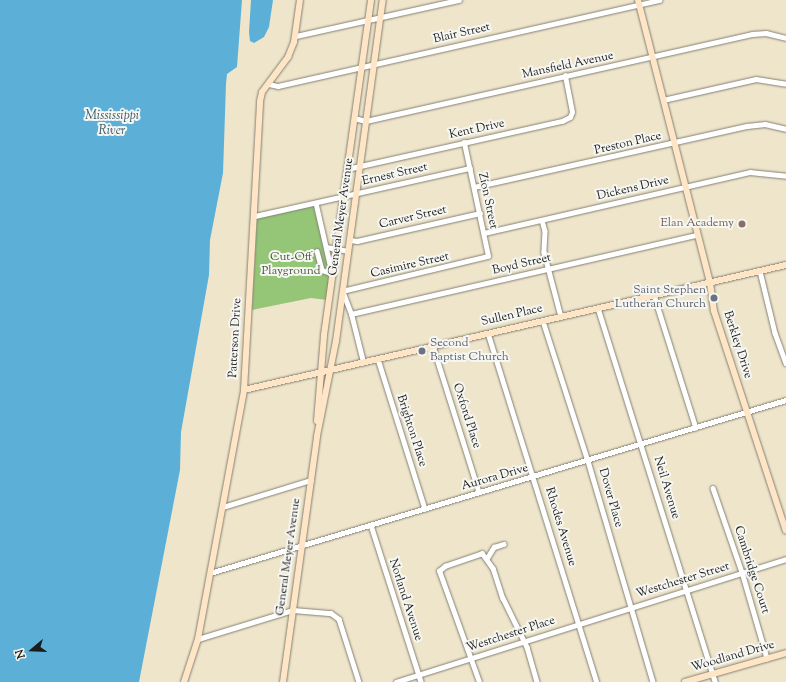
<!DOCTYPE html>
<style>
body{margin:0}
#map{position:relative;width:786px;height:682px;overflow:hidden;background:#eee5cb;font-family:"Sorts Mill Goudy",serif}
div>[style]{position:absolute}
.green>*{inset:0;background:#95c677}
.water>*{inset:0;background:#5cb0d8}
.roads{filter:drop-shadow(0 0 1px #858074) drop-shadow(0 0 1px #858074)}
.street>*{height:4.5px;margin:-2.25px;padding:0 2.25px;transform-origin:2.25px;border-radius:2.25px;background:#fff}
.secondary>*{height:6px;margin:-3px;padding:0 3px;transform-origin:3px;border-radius:3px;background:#fde5c5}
.dots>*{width:11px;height:11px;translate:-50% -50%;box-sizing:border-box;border:2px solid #f6f6f2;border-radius:50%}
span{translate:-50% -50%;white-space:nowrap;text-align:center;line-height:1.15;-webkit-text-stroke:4px #f6f6f2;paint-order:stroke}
.street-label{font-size:12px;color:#1c1c1c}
.education-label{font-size:12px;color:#785e54}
.right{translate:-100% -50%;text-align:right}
.park-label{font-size:12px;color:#46583c}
.worship-label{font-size:12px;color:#5b616d}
.left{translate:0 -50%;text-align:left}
.water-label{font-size:13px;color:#365767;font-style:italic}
.north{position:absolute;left:12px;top:630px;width:40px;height:40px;-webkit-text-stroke:3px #f6f6f2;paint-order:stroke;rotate:251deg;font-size:11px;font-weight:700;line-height:16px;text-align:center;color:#1c1c1c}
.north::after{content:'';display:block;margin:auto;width:14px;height:18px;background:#1c1c1c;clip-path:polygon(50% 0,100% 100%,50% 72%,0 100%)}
</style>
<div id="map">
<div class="green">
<i style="clip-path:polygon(315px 204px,329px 271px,327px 300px,311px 298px,252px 310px,257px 217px)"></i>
</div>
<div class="water">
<i style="clip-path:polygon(0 0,242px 0,237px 67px,227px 74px,226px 84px,223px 173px,210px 240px,209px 275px,181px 432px,180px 470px,139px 682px,0 682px)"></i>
<i style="clip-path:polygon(251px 0,273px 0,269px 27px,264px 37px,254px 43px,250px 41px,249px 32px)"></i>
</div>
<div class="roads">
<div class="street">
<i style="left:296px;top:36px;width:167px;rotate:-12.5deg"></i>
<i style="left:269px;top:84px;width:9px;rotate:13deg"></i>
<i style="left:278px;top:86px;width:391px;rotate:-12.7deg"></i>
<i style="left:663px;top:100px;width:95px;rotate:-12.7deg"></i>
<i style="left:756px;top:79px;width:30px;rotate:9deg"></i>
<i style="left:354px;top:118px;width:12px;rotate:14deg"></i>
<i style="left:366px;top:121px;width:396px;rotate:-12.7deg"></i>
<i style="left:752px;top:34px;width:14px;rotate:-4deg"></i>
<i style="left:766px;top:33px;width:21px;rotate:14deg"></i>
<i style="left:347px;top:169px;width:220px;rotate:-12.6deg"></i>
<i style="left:562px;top:121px;width:9px;rotate:-27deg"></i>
<i style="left:570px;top:117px;width:5px;rotate:-68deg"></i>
<i style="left:572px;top:112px;width:37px;rotate:-101deg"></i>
<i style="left:474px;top:187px;width:280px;rotate:-12.6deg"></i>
<i style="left:747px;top:126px;width:18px;rotate:-6deg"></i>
<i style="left:765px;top:124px;width:22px;rotate:13deg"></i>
<i style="left:316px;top:203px;width:72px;rotate:77.1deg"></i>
<i style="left:255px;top:216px;width:220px;rotate:-12.6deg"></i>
<i style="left:542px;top:220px;width:11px;rotate:75deg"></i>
<i style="left:545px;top:231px;width:21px;rotate:93deg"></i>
<i style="left:544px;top:252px;width:67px;rotate:75.3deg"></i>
<i style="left:484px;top:233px;width:273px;rotate:-12.9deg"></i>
<i style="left:750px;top:172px;width:36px;rotate:6deg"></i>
<i style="left:350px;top:240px;width:7px;rotate:8deg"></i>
<i style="left:357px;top:241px;width:126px;rotate:-12.8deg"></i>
<i style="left:326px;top:247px;width:22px;rotate:10deg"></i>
<i style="left:317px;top:251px;width:20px;rotate:75deg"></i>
<i style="left:322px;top:270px;width:12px;rotate:20deg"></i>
<i style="left:760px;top:271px;width:64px;rotate:76.4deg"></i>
<i style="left:775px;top:333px;width:32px;rotate:70deg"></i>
<i style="left:654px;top:295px;width:139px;rotate:72.5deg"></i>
<i style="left:598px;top:308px;width:392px;rotate:72.6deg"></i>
<i style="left:351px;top:314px;width:355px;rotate:-12.9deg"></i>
<i style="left:543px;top:321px;width:147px;rotate:72.2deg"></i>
<i style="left:588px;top:461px;width:230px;rotate:73.6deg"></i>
<i style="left:488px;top:333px;width:366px;rotate:72.7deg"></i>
<i style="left:433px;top:346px;width:153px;rotate:72.5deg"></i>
<i style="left:378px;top:359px;width:157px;rotate:72.6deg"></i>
<i style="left:363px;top:362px;width:49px;rotate:-104deg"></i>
<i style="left:351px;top:314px;width:25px;rotate:-111deg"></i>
<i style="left:342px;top:291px;width:150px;rotate:-13.5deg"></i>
<i style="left:488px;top:256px;width:116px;rotate:-102deg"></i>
<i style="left:713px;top:488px;width:89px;rotate:71deg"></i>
<i style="left:742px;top:572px;width:90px;rotate:73.8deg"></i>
<i style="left:223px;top:507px;width:92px;rotate:-17.1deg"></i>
<i style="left:371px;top:525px;width:165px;rotate:72.3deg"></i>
<i style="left:487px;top:558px;width:13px;rotate:-58deg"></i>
<i style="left:494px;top:547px;width:10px;rotate:-17deg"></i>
<i style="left:210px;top:573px;width:601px;rotate:-16.72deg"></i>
<i style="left:198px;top:639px;width:99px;rotate:-17deg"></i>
<i style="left:293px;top:610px;width:38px;rotate:5deg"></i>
<i style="left:331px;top:613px;width:10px;rotate:37deg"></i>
<i style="left:339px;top:619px;width:66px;rotate:72.4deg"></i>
<i style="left:396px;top:682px;width:409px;rotate:-17.5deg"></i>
<i style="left:479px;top:682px;width:118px;rotate:-109.8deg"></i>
<i style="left:439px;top:571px;width:8px;rotate:-40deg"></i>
<i style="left:445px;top:566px;width:39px;rotate:-19deg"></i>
<i style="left:482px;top:553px;width:19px;rotate:54deg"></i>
<i style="left:493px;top:568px;width:32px;rotate:72deg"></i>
<i style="left:503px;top:598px;width:55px;rotate:63.9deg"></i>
<i style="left:527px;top:647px;width:36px;rotate:74deg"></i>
</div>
<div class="secondary">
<i style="left:638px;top:0;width:292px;rotate:75.7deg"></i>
<i style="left:710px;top:283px;width:28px;rotate:82deg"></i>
<i style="left:714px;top:311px;width:231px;rotate:71.9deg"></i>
<i style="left:244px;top:390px;width:556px;rotate:-12.99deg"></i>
<i style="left:317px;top:421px;width:86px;rotate:-85.3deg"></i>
<i style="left:324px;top:335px;width:338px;rotate:-82deg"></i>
<i style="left:184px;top:682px;width:45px;rotate:-72deg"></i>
<i style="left:198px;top:639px;width:253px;rotate:-79.5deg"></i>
<i style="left:244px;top:390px;width:289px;rotate:-86.8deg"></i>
<i style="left:260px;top:101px;width:9px;rotate:-77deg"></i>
<i style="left:262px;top:92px;width:44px;rotate:-53.4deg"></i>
<i style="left:288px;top:57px;width:16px;rotate:-68deg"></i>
<i style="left:294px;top:42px;width:42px;rotate:-81.9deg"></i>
<i style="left:283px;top:682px;width:248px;rotate:-82.1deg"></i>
<i style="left:317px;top:436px;width:97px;rotate:-78.7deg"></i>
<i style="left:336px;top:341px;width:344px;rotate:-82.2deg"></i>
<i style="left:685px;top:682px;width:105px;rotate:-16deg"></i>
</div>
</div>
<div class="dots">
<i style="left:742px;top:224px;background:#8d6e63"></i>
<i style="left:714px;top:298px;background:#6b7280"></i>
<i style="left:422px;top:351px;background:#6b7280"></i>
</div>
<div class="street-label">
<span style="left:462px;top:34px;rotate:-13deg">Blair Street</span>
<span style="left:568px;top:66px;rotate:-12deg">Mansfield Avenue</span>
<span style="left:477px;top:130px;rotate:-12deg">Kent Drive</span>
<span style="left:628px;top:144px;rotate:-13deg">Preston Place</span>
<span style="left:395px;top:175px;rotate:-13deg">Ernest Street</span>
<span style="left:633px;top:189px;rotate:-13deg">Dickens Drive</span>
<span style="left:487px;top:201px;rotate:78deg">Zion Street</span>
<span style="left:342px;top:217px;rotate:-82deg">General Meyer Avenue</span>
<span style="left:413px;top:218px;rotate:-13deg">Carver Street</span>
<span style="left:522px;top:265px;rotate:-13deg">Boyd Street</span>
<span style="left:410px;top:266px;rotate:-13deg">Casimire Street</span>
<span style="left:512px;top:316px;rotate:-13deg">Sullen Place</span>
<span style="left:236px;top:338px;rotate:-87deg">Patterson Drive</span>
<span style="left:737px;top:345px;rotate:72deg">Berkley Drive</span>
<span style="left:466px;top:416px;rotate:72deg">Oxford Place</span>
<span style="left:411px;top:431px;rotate:72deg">Brighton Place</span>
<span style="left:495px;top:478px;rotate:-16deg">Aurora Drive</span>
<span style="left:666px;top:488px;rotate:73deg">Neil Avenue</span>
<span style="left:610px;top:498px;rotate:74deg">Dover Place</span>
<span style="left:560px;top:527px;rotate:73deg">Rhodes Avenue</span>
<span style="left:289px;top:557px;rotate:-82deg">General Meyer Avenue</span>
<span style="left:751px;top:570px;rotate:72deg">Cambridge Court</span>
<span style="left:683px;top:581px;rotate:-17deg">Westchester Street</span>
<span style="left:405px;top:600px;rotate:72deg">Norland Avenue</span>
<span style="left:511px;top:635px;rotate:-18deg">Westchester Place</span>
<span style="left:733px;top:657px;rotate:-16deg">Woodland Drive</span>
</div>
<div class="education-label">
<span class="right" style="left:734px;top:224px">Elan Academy</span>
</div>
<div class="park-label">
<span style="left:291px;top:265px">Cut-Off<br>Playground</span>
</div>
<div class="worship-label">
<span class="right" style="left:706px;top:298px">Saint Stephen<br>Lutheran Church</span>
<span class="left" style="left:430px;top:351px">Second<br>Baptist Church</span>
</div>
<div class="water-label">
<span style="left:112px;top:124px">Mississippi<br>River</span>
</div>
<div class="north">N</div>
</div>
